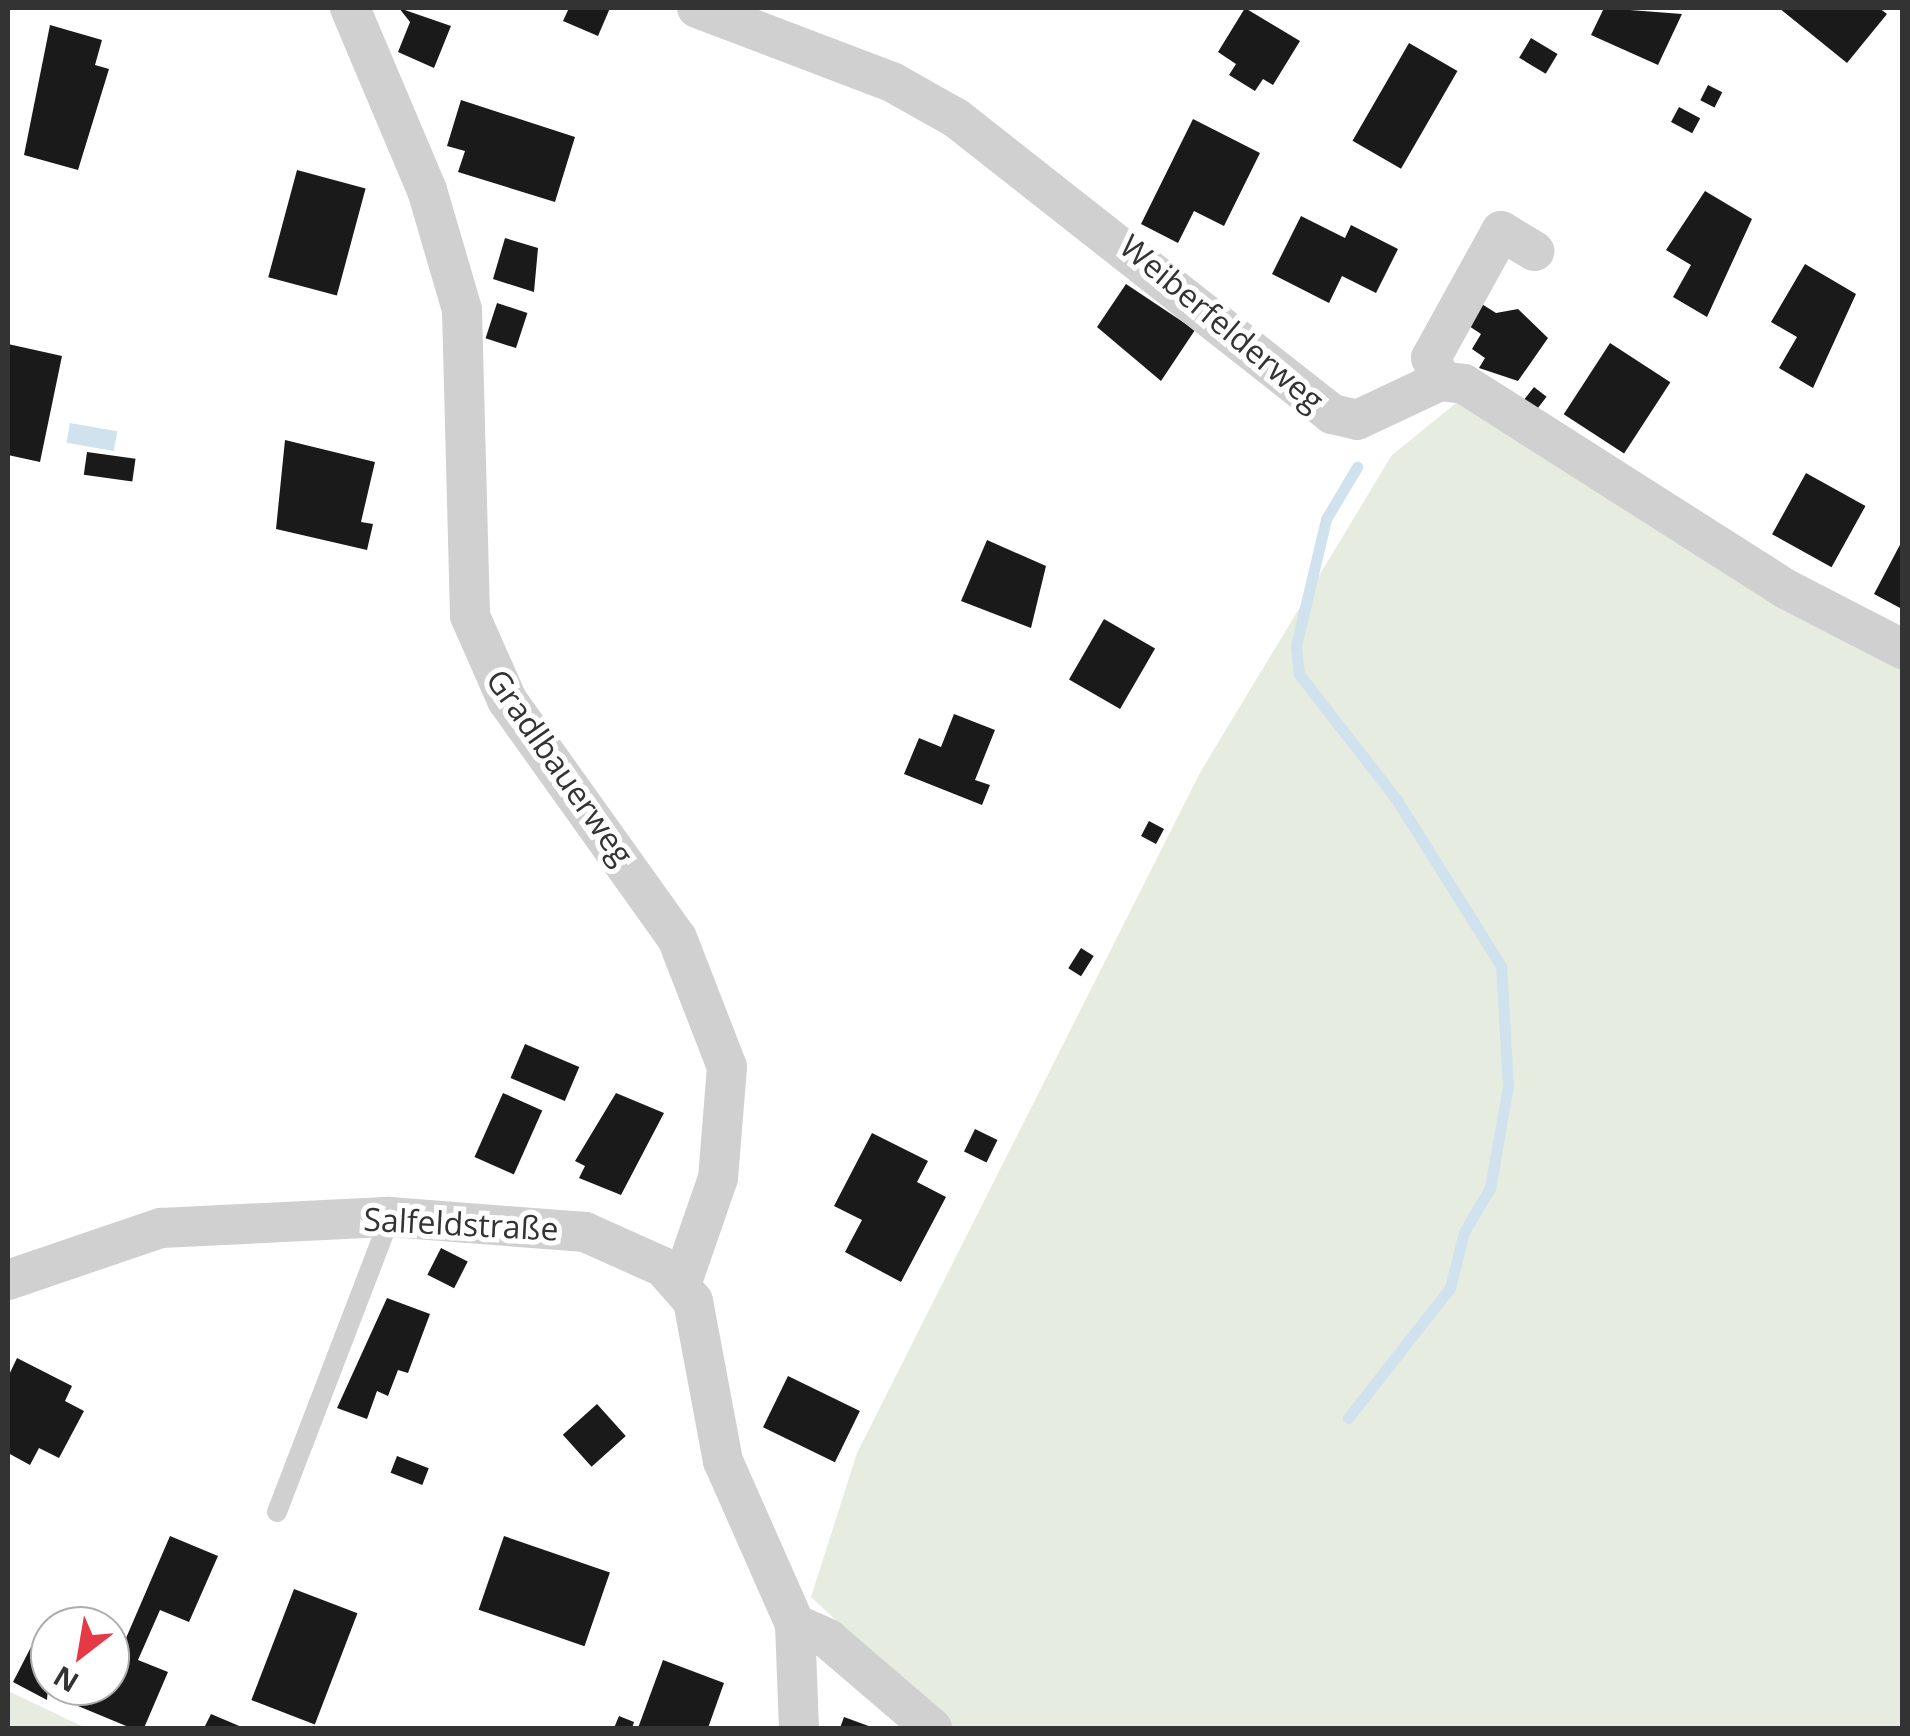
<!DOCTYPE html>
<meta charset="utf-8">
<style>
body{margin:0}
#map{position:relative;width:1910px;height:1736px;overflow:hidden;background:#fff;font-family:"Open Sans",sans-serif}
div>[style]{position:absolute}
.green>*{inset:0;background:#e6ecdf}
.water>*{inset:0;background:#cfe2ee;transform-origin:0 0}
.stream>*{height:11px;margin:-5.5px;padding:0 5.5px;transform-origin:5.5px;border-radius:5.5px;background:#cfe2ee}
.building>*{inset:0;background:#1a1a1a;transform-origin:0 0}
.service>*{height:20px;margin:-10px;padding:0 10px;transform-origin:10px;border-radius:10px;background:#d0d0d0}
.minor>*{height:40px;margin:-20px;padding:0 20px;transform-origin:20px;border-radius:20px;background:#d0d0d0}
span{translate:-50% -50%;white-space:nowrap;text-align:center;line-height:1.15;-webkit-text-stroke:10px #fff;paint-order:stroke}
.street-label{font-size:32px;color:#333}
.frame{position:absolute;inset:0;border:10px solid #333;pointer-events:none}
.north{position:absolute;left:30px;top:1606px;width:100px;height:100px;box-sizing:border-box;background:#fff;border:2px solid #adadad;border-radius:50%;rotate:211deg;font-size:28px;font-weight:700;line-height:40px;text-align:center;color:#333}
.north::after{content:'';display:block;margin:auto;width:35px;height:45px;background:#e63946;clip-path:polygon(50% 0,100% 100%,50% 72%,0 100%)}
</style>
<div id="map">
<div class="green">
<i style="clip-path:polygon(1466px 395px,1902px 663px,1902px 1728px,953px 1728px,811px 1597px,857px 1453px,1201px 771px,1392px 455px)"></i>
<i style="clip-path:polygon(8px 1691px,86px 1728px,8px 1728px)"></i>
</div>
<div class="water">
<i style="left:70px;top:423px;width:48px;height:20px;rotate:10deg"></i>
</div>
<div class="stream">
<i style="left:1348px;top:1418px;width:165px;rotate:-51.9deg"></i>
<i style="left:1450px;top:1288px;width:58px;rotate:-76deg"></i>
<i style="left:1464px;top:1232px;width:51px;rotate:-59.4deg"></i>
<i style="left:1490px;top:1188px;width:104px;rotate:-80deg"></i>
<i style="left:1508px;top:1086px;width:120px;rotate:-93.3deg"></i>
<i style="left:1501px;top:966px;width:196px;rotate:-122.1deg"></i>
<i style="left:1397px;top:800px;width:160px;rotate:-127.9deg"></i>
<i style="left:1299px;top:674px;width:28px;rotate:-96deg"></i>
<i style="left:1296px;top:646px;width:130px;rotate:-76.7deg"></i>
<i style="left:1326px;top:519px;width:61px;rotate:-59.2deg"></i>
</div>
<div class="building">
<i style="clip-path:polygon(399px 8px,451px 26px,434px 68px,398px 52px,410px 22px)"></i>
<i style="clip-path:polygon(569px 8px,610px 8px,598px 36px,563px 21px)"></i>
<i style="clip-path:polygon(1245px 8px,1300px 41px,1273px 85px,1263px 79px,1255px 91px,1229px 75px,1236px 64px,1218px 52px)"></i>
<i style="clip-path:polygon(1604px 8px,1682px 14px,1658px 65px,1591px 35px)"></i>
<i style="clip-path:polygon(1779px 8px,1879px 8px,1887px 14px,1847px 63px)"></i>
<i style="clip-path:polygon(50px 25px,102px 40px,95px 65px,109px 69px,78px 170px,24px 155px)"></i>
<i style="left:1531px;top:38px;width:31px;height:23px;rotate:31deg"></i>
<i style="left:1409px;top:43px;width:56px;height:113px;rotate:30deg"></i>
<i style="left:1708px;top:85px;width:16px;height:17px;rotate:27deg"></i>
<i style="clip-path:polygon(461px 100px,575px 137px,555px 202px,458px 172px,465px 151px,447px 146px)"></i>
<i style="left:1679px;top:107px;width:24px;height:17px;rotate:28deg"></i>
<i style="clip-path:polygon(1193px 119px,1260px 153px,1224px 226px,1194px 211px,1178px 243px,1141px 224px)"></i>
<i style="left:297px;top:170px;width:71px;height:111px;rotate:15deg"></i>
<i style="clip-path:polygon(1705px 191px,1752px 219px,1707px 317px,1673px 297px,1691px 265px,1666px 250px)"></i>
<i style="clip-path:polygon(1301px 216px,1345px 238px,1351px 225px,1398px 249px,1376px 293px,1342px 276px,1329px 303px,1272px 274px)"></i>
<i style="clip-path:polygon(505px 238px,538px 248px,534px 292px,493px 279px)"></i>
<i style="clip-path:polygon(1805px 264px,1856px 294px,1813px 388px,1779px 368px,1797px 337px,1771px 322px)"></i>
<i style="clip-path:polygon(1126px 284px,1195px 330px,1161px 381px,1097px 327px)"></i>
<i style="clip-path:polygon(1477px 301px,1496px 313px,1518px 309px,1548px 338px,1518px 381px,1479px 368px,1485px 358px,1472px 349px,1481px 334px,1463px 322px)"></i>
<i style="left:497px;top:303px;width:32px;height:37px;rotate:18deg"></i>
<i style="left:1610px;top:343px;width:72px;height:85px;rotate:33deg"></i>
<i style="clip-path:polygon(8px 344px,62px 356px,40px 462px,8px 455px)"></i>
<i style="left:1534px;top:387px;width:16px;height:21px;rotate:38deg"></i>
<i style="clip-path:polygon(285px 440px,375px 462px,361px 522px,373px 524px,367px 550px,276px 529px)"></i>
<i style="left:87px;top:452px;width:49px;height:23px;rotate:8deg"></i>
<i style="left:1806px;top:473px;width:68px;height:70px;rotate:29deg"></i>
<i style="clip-path:polygon(987px 540px,1046px 566px,1031px 628px,961px 601px)"></i>
<i style="clip-path:polygon(1902px 541px,1902px 609px,1874px 594px)"></i>
<i style="left:1104px;top:619px;width:59px;height:70px;rotate:30deg"></i>
<i style="clip-path:polygon(954px 714px,995px 730px,975px 780px,990px 785px,982px 805px,904px 774px,919px 738px,941px 747px)"></i>
<i style="left:1149px;top:821px;width:17px;height:17px;rotate:28deg"></i>
<i style="left:1081px;top:948px;width:15px;height:24px;rotate:32deg"></i>
<i style="left:525px;top:1044px;width:59px;height:37px;rotate:23deg"></i>
<i style="left:503px;top:1093px;width:43px;height:70px;rotate:24deg"></i>
<i style="clip-path:polygon(616px 1093px,664px 1113px,621px 1195px,579px 1178px,585px 1166px,575px 1161px)"></i>
<i style="left:975px;top:1129px;width:25px;height:25px;rotate:26deg"></i>
<i style="clip-path:polygon(872px 1133px,928px 1161px,917px 1182px,946px 1197px,901px 1282px,845px 1252px,862px 1220px,834px 1206px)"></i>
<i style="left:441px;top:1248px;width:30px;height:30px;rotate:27deg"></i>
<i style="clip-path:polygon(387px 1298px,430px 1314px,408px 1373px,398px 1370px,388px 1396px,377px 1391px,367px 1419px,337px 1408px)"></i>
<i style="clip-path:polygon(17px 1358px,72px 1386px,65px 1401px,84px 1411px,59px 1458px,39px 1448px,30px 1465px,8px 1453px,8px 1377px)"></i>
<i style="left:788px;top:1376px;width:80px;height:57px;rotate:26deg"></i>
<i style="left:597px;top:1404px;width:43px;height:46px;rotate:48deg"></i>
<i style="left:397px;top:1456px;width:34px;height:18px;rotate:21deg"></i>
<i style="clip-path:polygon(170px 1536px,218px 1556px,189px 1622px,160px 1610px,138px 1660px,168px 1672px,144px 1728px,131px 1728px,78px 1706px,87px 1686px,110px 1686px,110px 1648px,120px 1652px)"></i>
<i style="left:504px;top:1536px;width:112px;height:78px;rotate:19deg"></i>
<i style="left:294px;top:1589px;width:68px;height:119px;rotate:21deg"></i>
<i style="clip-path:polygon(31px 1647px,50px 1657px,47px 1700px,13px 1682px)"></i>
<i style="clip-path:polygon(663px 1660px,724px 1683px,708px 1728px,638px 1728px)"></i>
<i style="clip-path:polygon(211px 1714px,244px 1728px,204px 1728px)"></i>
<i style="clip-path:polygon(619px 1716px,634px 1722px,632px 1728px,614px 1728px)"></i>
<i style="clip-path:polygon(844px 1717px,874px 1728px,840px 1728px)"></i>
</div>
<div class="service">
<i style="left:277px;top:1512px;width:316px;rotate:-69deg"></i>
</div>
<div class="minor">
<i style="left:350px;top:8px;width:198px;rotate:67.1deg"></i>
<i style="left:427px;top:190px;width:125px;rotate:73.7deg"></i>
<i style="left:462px;top:310px;width:306px;rotate:88.5deg"></i>
<i style="left:470px;top:616px;width:92px;rotate:66.2deg"></i>
<i style="left:507px;top:700px;width:292px;rotate:54.5deg"></i>
<i style="left:677px;top:938px;width:138px;rotate:68.8deg"></i>
<i style="left:727px;top:1067px;width:111px;rotate:94.6deg"></i>
<i style="left:718px;top:1178px;width:110px;rotate:109.1deg"></i>
<i style="left:697px;top:8px;width:209px;rotate:20.8deg"></i>
<i style="left:892px;top:82px;width:73px;rotate:29.4deg"></i>
<i style="left:956px;top:118px;width:479px;rotate:38.2deg"></i>
<i style="left:1332px;top:414px;width:26px;rotate:13deg"></i>
<i style="left:1357px;top:420px;width:92px;rotate:-25.2deg"></i>
<i style="left:1440px;top:381px;width:24px;rotate:7deg"></i>
<i style="left:1464px;top:384px;width:382px;rotate:32.5deg"></i>
<i style="left:1786px;top:589px;width:131px;rotate:27.3deg"></i>
<i style="left:1440px;top:381px;width:25px;rotate:-111deg"></i>
<i style="left:1431px;top:358px;width:145px;rotate:-61.1deg"></i>
<i style="left:1501px;top:231px;width:39px;rotate:31deg"></i>
<i style="left:8px;top:1280px;width:162px;rotate:-18.8deg"></i>
<i style="left:161px;top:1228px;width:229px;rotate:-2.8deg"></i>
<i style="left:390px;top:1217px;width:196px;rotate:4.4deg"></i>
<i style="left:585px;top:1232px;width:85px;rotate:24.2deg"></i>
<i style="left:663px;top:1267px;width:45px;rotate:48.6deg"></i>
<i style="left:693px;top:1301px;width:163px;rotate:79.4deg"></i>
<i style="left:723px;top:1461px;width:178px;rotate:66.2deg"></i>
<i style="left:795px;top:1624px;width:104px;rotate:87.8deg"></i>
<i style="left:795px;top:1624px;width:36px;rotate:24deg"></i>
<i style="left:828px;top:1639px;width:137px;rotate:40.6deg"></i>
</div>
<div class="street-label">
<span style="left:1222px;top:323px;rotate:40deg">Weiberfelderweg</span>
<span style="left:560px;top:767px;rotate:55deg">Gradlbauerweg</span>
<span style="left:461px;top:1224px;rotate:3deg">Salfeldstraße</span>
</div>
<div class="frame"></div>
<div class="north">N</div>
</div>
